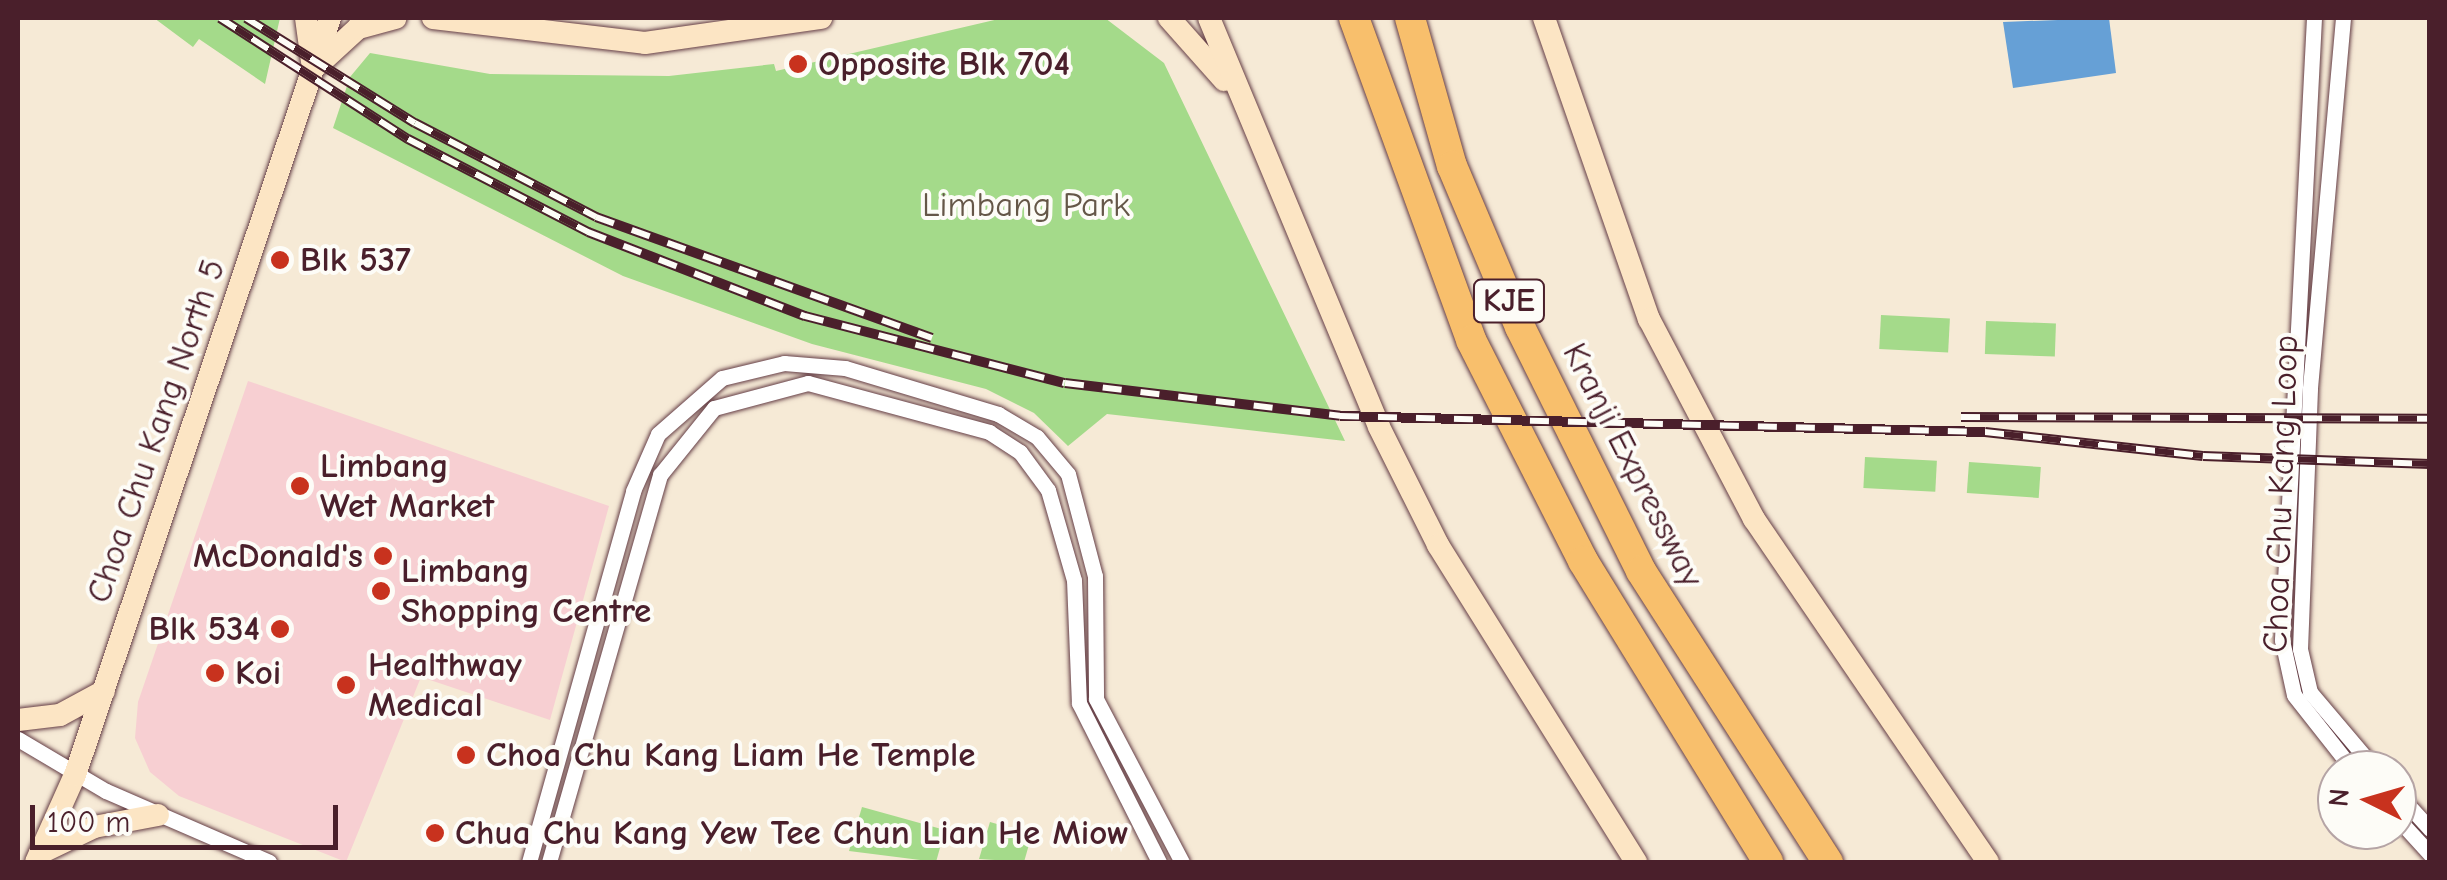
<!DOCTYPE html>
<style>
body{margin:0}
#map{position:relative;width:2447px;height:880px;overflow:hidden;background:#f6ead6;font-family:"Comic Neue",sans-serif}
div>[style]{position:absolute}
.built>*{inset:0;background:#f7cfd2}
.green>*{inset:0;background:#a4da8a;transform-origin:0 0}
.water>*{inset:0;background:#66a0d6}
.roads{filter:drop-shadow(0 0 2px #643d45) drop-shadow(0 0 2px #643d45)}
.street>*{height:15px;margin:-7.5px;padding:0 7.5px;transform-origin:7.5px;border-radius:7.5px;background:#fff}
.secondary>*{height:22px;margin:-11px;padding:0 11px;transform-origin:11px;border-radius:11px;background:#fce5c4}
.highway>*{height:30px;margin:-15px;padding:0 15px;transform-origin:15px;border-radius:15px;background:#f8bf6c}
.rail>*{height:10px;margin-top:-5px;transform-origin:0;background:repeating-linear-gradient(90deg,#fdfcf7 0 19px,#4a1f2b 0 38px);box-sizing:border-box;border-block:2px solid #4a1f2b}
.dots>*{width:28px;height:28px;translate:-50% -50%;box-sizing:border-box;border:5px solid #fdfcf7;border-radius:50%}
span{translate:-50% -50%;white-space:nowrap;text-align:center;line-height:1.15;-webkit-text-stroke:8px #fdfcf7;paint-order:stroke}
.shield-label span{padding:2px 8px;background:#fdfcf7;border:2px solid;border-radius:8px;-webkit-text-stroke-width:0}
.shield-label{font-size:32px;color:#4a1f2b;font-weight:700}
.poi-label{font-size:35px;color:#4a1f2b;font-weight:700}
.left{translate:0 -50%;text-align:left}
.right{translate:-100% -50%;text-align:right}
.park-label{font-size:35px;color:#655748}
.street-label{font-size:35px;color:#4a1f2b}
.frame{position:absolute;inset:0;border:20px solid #4a1f2b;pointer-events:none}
.north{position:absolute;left:2317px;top:750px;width:100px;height:100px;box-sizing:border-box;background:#fdfcf7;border:2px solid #b5a4a5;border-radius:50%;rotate:275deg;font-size:28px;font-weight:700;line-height:40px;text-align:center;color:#4a1f2b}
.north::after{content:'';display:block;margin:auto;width:35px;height:45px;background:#c8321e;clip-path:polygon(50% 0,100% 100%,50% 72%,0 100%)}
.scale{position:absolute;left:30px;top:805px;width:308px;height:45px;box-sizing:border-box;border:5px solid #4a1f2b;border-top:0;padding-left:12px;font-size:30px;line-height:35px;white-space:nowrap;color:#4a1f2b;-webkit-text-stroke:8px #fdfcf7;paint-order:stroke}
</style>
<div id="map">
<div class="built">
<i style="clip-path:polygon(248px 381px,609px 506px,550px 720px,421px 677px,346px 862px,179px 796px,150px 772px,135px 738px,138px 702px)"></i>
</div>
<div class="green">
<i style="clip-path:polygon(154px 18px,280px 18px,265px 84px,199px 39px,193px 47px)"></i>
<i style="clip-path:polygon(1003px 18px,1105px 18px,1164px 63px,1345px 441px,1107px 414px,1068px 446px,1034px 413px,986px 389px,812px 344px,623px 276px,333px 128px,350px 77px,370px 53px,490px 74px,669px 76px,774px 64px,776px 71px)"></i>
<i style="left:1881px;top:315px;width:69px;height:34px;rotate:3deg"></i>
<i style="left:1986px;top:321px;width:70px;height:33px;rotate:2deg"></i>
<i style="left:1865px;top:457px;width:72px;height:31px;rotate:3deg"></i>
<i style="left:1969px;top:462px;width:72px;height:31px;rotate:4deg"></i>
<i style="clip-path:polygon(862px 807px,945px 830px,936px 862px,849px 851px)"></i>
<i style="clip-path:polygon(990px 822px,1032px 834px,1024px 862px,979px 859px)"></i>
</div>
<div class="water">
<i style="clip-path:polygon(2109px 18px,2116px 73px,2013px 88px,2003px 22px)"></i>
</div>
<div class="roads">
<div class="street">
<i style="left:2314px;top:18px;width:623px;rotate:92.95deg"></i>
<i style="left:2282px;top:640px;width:56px;rotate:77.7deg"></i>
<i style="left:2294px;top:695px;width:95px;rotate:51.8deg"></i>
<i style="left:2343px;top:18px;width:372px;rotate:95.1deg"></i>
<i style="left:2310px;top:389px;width:260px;rotate:92.2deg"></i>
<i style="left:2300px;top:649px;width:44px;rotate:76.9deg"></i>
<i style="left:2310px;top:692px;width:102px;rotate:49.8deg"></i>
<i style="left:18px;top:739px;width:102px;rotate:30.6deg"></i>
<i style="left:106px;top:791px;width:178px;rotate:23.5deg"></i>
<i style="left:2397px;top:793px;width:49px;rotate:47.5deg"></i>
<i style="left:2397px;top:818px;width:49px;rotate:47.5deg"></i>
<i style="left:529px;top:862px;width:385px;rotate:-74.3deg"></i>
<i style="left:633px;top:491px;width:62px;rotate:-66.3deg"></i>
<i style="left:658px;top:434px;width:85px;rotate:-41.2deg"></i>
<i style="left:722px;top:378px;width:64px;rotate:-13.6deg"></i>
<i style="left:784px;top:363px;width:61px;rotate:4.7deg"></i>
<i style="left:845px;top:368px;width:160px;rotate:16.7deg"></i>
<i style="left:998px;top:414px;width:45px;rotate:30.5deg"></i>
<i style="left:1037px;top:437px;width:48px;rotate:50deg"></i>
<i style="left:1068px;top:474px;width:106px;rotate:75.2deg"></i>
<i style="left:1095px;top:576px;width:123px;rotate:89.5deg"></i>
<i style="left:1096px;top:699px;width:184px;rotate:62.2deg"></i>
<i style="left:549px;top:862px;width:403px;rotate:-74deg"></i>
<i style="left:660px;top:475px;width:86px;rotate:-51.1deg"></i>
<i style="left:714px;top:408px;width:97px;rotate:-14.9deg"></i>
<i style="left:808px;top:383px;width:188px;rotate:15.1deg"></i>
<i style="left:989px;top:432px;width:37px;rotate:33deg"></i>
<i style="left:1020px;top:452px;width:47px;rotate:53.6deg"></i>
<i style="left:1048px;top:490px;width:94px;rotate:73.9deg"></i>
<i style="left:1074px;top:580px;width:123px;rotate:87.7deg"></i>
<i style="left:1079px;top:703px;width:178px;rotate:63.3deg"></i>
</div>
<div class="secondary">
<i style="left:306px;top:18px;width:44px;rotate:82.2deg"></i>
<i style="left:433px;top:18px;width:213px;rotate:6.7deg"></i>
<i style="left:645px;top:43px;width:178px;rotate:-8.1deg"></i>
<i style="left:1169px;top:18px;width:83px;rotate:48.4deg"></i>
<i style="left:1209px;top:18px;width:443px;rotate:67.4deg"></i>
<i style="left:1379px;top:427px;width:132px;rotate:63.4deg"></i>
<i style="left:1438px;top:545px;width:374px;rotate:58deg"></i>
<i style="left:1544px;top:18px;width:319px;rotate:70.8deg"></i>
<i style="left:1649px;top:319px;width:226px;rotate:62.3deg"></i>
<i style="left:1754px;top:519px;width:415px;rotate:55.7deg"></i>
<i style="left:319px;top:64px;width:53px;rotate:-42.7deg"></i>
<i style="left:358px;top:28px;width:39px;rotate:-15deg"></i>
<i style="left:18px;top:720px;width:42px;rotate:-6.8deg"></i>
<i style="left:60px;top:715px;width:50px;rotate:-28.6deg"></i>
<i style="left:40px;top:853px;width:60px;rotate:-25.7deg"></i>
<i style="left:94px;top:827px;width:65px;rotate:-10.6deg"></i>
<i style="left:36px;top:862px;width:95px;rotate:-65.9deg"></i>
<i style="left:75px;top:775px;width:799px;rotate:-71.38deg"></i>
</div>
<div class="highway">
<i style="left:1354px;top:18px;width:343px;rotate:70deg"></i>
<i style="left:1471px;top:340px;width:248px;rotate:63.1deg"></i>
<i style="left:1583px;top:561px;width:353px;rotate:58.4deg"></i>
<i style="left:1410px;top:18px;width:154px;rotate:74.2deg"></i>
<i style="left:1452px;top:166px;width:175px;rotate:67.1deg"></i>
<i style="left:1520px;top:327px;width:272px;rotate:63.6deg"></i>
<i style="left:1641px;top:571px;width:346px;rotate:57.3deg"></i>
</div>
</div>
<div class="rail">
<i style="left:220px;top:18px;width:224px;rotate:32.8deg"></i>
<i style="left:408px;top:139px;width:203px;rotate:27.3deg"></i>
<i style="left:588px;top:232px;width:233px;rotate:21.2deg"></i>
<i style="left:805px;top:316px;width:268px;rotate:14.5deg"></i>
<i style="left:1065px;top:383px;width:277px;rotate:6.8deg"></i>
<i style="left:1340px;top:416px;width:645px;rotate:1.42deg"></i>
<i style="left:1985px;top:432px;width:219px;rotate:6.3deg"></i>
<i style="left:2203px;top:456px;width:227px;rotate:2deg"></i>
<i style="left:246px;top:18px;width:199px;rotate:31.9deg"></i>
<i style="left:415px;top:123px;width:204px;rotate:27.4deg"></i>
<i style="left:596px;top:217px;width:357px;rotate:19.8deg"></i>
<i style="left:1961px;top:417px;width:469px;rotate:0.2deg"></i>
</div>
<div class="dots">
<i style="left:798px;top:64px;background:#c8321e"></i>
<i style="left:280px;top:260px;background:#c8321e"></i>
<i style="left:300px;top:486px;background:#c8321e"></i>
<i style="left:383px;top:556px;background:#c8321e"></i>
<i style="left:381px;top:591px;background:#c8321e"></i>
<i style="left:280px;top:629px;background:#c8321e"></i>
<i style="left:215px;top:673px;background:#c8321e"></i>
<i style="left:346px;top:685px;background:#c8321e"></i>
<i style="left:466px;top:755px;background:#c8321e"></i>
<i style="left:435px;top:833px;background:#c8321e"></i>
</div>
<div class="shield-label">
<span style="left:1509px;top:301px">KJE</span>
</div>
<div class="poi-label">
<span class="left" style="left:818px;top:64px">Opposite Blk 704</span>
<span class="left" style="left:300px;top:260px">Blk 537</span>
<span class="left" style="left:320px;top:486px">Limbang<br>Wet Market</span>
<span class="right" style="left:363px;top:556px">McDonald's</span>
<span class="left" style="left:401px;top:591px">Limbang<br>Shopping Centre</span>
<span class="right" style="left:260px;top:629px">Blk 534</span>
<span class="left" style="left:368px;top:685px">Healthway<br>Medical</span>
<span class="left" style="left:235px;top:673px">Koi</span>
<span class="left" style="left:486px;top:755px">Choa Chu Kang Liam He Temple</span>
<span class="left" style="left:455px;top:833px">Chua Chu Kang Yew Tee Chun Lian He Miow</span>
</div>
<div class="park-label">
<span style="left:1026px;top:205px">Limbang Park</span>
</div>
<div class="street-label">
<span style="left:156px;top:431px;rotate:-71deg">Choa Chu Kang North 5</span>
<span style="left:1633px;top:465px;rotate:63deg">Kranji Expressway</span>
<span style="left:2281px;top:494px;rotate:-88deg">Choa Chu Kang Loop</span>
</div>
<div class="frame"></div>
<div class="north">N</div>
<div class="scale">100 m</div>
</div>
